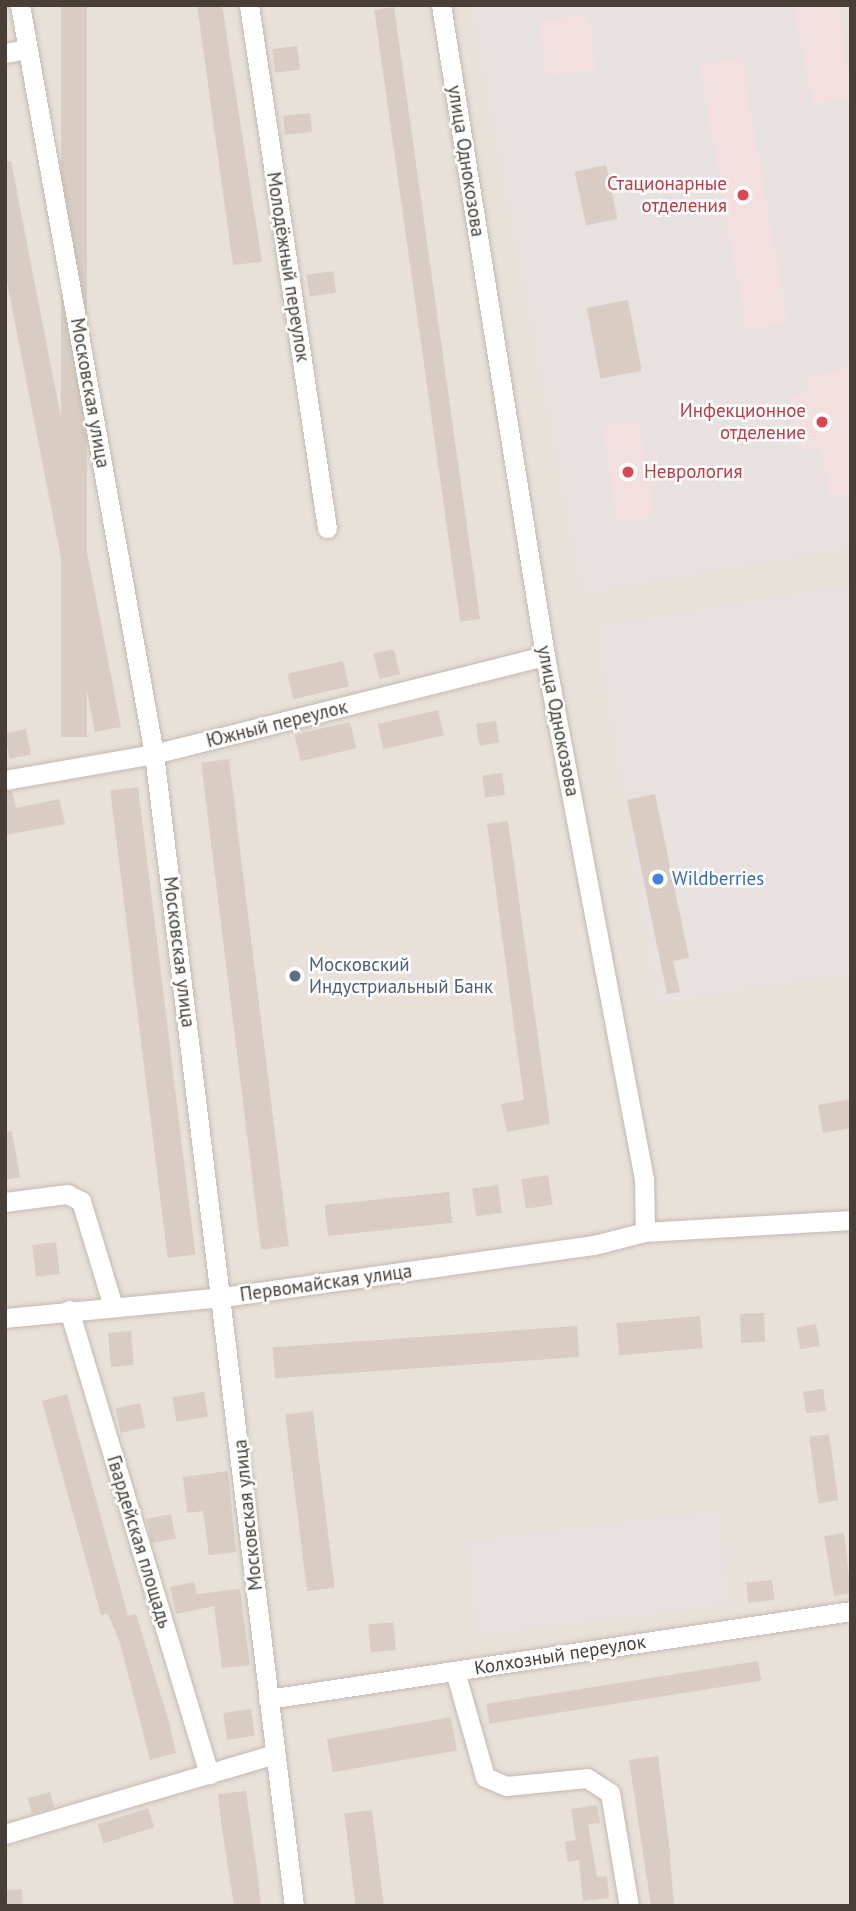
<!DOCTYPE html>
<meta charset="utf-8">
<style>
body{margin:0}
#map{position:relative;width:856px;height:1911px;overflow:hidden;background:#f5f0ea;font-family:"PT Sans",sans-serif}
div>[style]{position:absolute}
.residential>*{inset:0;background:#e8e1d9;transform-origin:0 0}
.industrial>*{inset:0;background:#e7e2df;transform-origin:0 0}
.medical>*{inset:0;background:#f4dfdf;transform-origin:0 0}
.building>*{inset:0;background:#d9cdc3;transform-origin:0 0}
.roads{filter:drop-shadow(0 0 2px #c3b9b0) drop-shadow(0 0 2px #c3b9b0)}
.minor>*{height:19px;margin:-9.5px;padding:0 9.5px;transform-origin:9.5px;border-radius:9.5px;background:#fff}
.dots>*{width:19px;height:19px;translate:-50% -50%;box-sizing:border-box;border:4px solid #fff;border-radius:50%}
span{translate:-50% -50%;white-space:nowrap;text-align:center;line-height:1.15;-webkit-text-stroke:5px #fff;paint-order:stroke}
.street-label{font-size:19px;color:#484038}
.health-label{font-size:19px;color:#be3a42}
.right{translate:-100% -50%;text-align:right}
.left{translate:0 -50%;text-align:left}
.shop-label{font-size:19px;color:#366cbe}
.service-label{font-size:19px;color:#4e5e75}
.frame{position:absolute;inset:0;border:7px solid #484038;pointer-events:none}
</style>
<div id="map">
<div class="residential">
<i style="left:5px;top:5px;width:846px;height:1901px"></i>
</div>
<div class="industrial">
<i style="clip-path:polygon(470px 5px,851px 5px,851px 548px,581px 594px)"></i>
<i style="clip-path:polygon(851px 585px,851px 973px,656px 1004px,595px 627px)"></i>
<i style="left:718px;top:1511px;width:94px;height:254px;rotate:83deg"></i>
</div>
<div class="medical">
<i style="clip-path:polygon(793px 5px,838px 5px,851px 97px,813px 105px)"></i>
<i style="left:589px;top:15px;width:55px;height:50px;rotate:83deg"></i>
<i style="left:741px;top:58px;width:269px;height:42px;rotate:80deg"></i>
<i style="clip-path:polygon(851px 367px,851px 493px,831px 497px,820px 448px,797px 450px,790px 396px,810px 392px,808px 377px)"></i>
<i style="left:639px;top:421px;width:97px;height:37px;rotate:81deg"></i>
</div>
<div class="building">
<i style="left:61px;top:5px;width:26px;height:732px"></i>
<i style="clip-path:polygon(197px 5px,222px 5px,262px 262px,233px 265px)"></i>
<i style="left:394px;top:7px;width:618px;height:20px;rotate:82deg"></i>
<i style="left:297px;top:46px;width:24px;height:25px;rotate:83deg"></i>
<i style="left:310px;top:113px;width:19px;height:27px;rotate:84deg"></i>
<i style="clip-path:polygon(11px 161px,121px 727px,95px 732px,5px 272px,5px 162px)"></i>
<i style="left:606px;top:165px;width:55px;height:32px;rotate:78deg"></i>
<i style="left:333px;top:271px;width:22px;height:27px;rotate:82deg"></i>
<i style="left:628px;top:300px;width:72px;height:42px;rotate:79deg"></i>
<i style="left:394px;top:649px;width:26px;height:21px;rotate:77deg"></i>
<i style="left:343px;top:661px;width:26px;height:57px;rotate:77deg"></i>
<i style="left:438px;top:710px;width:26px;height:62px;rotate:77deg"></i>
<i style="left:496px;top:721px;width:22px;height:20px;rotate:82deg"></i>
<i style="left:350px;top:722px;width:27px;height:57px;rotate:77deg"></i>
<i style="left:26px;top:729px;width:26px;height:22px;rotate:79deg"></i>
<i style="left:229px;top:759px;width:491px;height:28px;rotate:83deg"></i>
<i style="left:502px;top:773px;width:22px;height:20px;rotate:82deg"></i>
<i style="left:138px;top:787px;width:471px;height:28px;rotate:83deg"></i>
<i style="clip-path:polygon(12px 791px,16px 808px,59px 799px,65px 824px,5px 835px,5px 792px)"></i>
<i style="clip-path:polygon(655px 794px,689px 958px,673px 961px,680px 992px,667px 994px,627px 800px)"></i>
<i style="clip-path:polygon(508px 821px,550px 1124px,507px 1132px,501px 1104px,524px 1100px,487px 824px)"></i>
<i style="clip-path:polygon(851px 1099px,851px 1128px,823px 1133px,818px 1105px)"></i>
<i style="clip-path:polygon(12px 1131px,20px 1177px,5px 1180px,5px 1132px)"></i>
<i style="left:548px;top:1175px;width:30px;height:27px;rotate:81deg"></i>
<i style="left:498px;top:1185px;width:28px;height:26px;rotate:82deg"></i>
<i style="left:449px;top:1192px;width:31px;height:125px;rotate:84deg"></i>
<i style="left:56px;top:1242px;width:32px;height:24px;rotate:83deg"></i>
<i style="left:764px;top:1313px;width:29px;height:24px;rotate:88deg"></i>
<i style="left:700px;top:1316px;width:32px;height:84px;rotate:85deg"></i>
<i style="left:816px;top:1324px;width:22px;height:20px;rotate:80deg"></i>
<i style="left:577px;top:1326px;width:31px;height:305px;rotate:86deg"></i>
<i style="left:131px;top:1331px;width:34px;height:23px;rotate:85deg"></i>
<i style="left:823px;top:1389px;width:22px;height:20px;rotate:82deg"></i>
<i style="left:204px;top:1392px;width:25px;height:32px;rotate:81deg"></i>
<i style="clip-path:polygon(67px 1394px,128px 1616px,136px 1614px,169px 1722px,176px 1753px,150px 1760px,120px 1643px,108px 1614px,101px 1615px,42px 1401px)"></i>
<i style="left:140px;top:1403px;width:25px;height:25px;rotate:78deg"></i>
<i style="left:313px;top:1411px;width:178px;height:28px;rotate:83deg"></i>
<i style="left:829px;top:1434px;width:67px;height:20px;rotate:82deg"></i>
<i style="clip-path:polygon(228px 1471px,236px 1552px,209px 1555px,203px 1511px,187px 1513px,183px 1477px)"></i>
<i style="left:171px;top:1514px;width:25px;height:25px;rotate:79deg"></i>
<i style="clip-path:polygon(844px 1533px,851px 1593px,834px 1596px,824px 1536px)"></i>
<i style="left:772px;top:1580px;width:20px;height:26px;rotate:84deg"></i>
<i style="clip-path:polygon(194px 1582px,197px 1594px,240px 1589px,250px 1665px,222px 1668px,214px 1606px,176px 1614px,170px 1587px)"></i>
<i style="left:393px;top:1622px;width:28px;height:25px;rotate:84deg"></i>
<i style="left:758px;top:1661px;width:20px;height:275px;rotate:81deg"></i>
<i style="left:251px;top:1709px;width:27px;height:28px;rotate:82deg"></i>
<i style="left:451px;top:1717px;width:34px;height:126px;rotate:80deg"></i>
<i style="clip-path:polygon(658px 1756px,669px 1844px,674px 1906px,651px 1906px,629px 1760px)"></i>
<i style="clip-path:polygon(246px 1791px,256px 1862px,261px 1906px,234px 1906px,221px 1822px,218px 1794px)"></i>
<i style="left:50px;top:1792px;width:16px;height:23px;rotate:75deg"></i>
<i style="clip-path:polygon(597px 1805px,600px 1823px,588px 1824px,597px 1877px,607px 1876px,609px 1898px,583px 1901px,579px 1860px,568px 1862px,565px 1842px,576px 1840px,571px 1809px)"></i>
<i style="left:148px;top:1808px;width:20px;height:53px;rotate:72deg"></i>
<i style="left:372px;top:1810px;width:97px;height:28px;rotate:83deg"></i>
<i style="left:22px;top:1889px;width:17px;height:17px;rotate:87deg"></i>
</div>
<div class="roads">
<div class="minor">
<i style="left:20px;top:5px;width:761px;rotate:79.86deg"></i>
<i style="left:154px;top:754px;width:1160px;rotate:83.07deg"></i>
<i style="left:249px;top:5px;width:529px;rotate:81.52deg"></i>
<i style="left:441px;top:5px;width:659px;rotate:80.92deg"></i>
<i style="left:545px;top:656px;width:532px;rotate:79.28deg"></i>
<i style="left:644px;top:1179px;width:53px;rotate:88.9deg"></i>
<i style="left:645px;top:1232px;width:206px;rotate:-3.3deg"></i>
<i style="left:5px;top:53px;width:23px;rotate:-10deg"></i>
<i style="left:5px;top:780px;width:151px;rotate:-9.9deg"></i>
<i style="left:154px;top:754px;width:403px;rotate:-14.1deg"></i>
<i style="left:5px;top:1202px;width:63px;rotate:-7.4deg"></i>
<i style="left:67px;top:1194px;width:16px;rotate:27deg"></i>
<i style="left:81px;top:1201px;width:110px;rotate:73.1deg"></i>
<i style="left:69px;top:1310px;width:485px;rotate:73.2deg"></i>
<i style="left:5px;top:1318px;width:219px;rotate:-5.5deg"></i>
<i style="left:223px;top:1297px;width:375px;rotate:-8deg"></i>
<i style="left:594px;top:1245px;width:53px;rotate:-14.3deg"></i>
<i style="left:455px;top:1671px;width:110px;rotate:74.2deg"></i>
<i style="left:485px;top:1777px;width:23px;rotate:23deg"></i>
<i style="left:506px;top:1786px;width:81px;rotate:-5.6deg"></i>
<i style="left:587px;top:1778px;width:27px;rotate:33deg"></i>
<i style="left:610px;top:1793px;width:115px;rotate:80.5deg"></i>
<i style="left:268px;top:1699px;width:590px;rotate:-8.58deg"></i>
<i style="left:5px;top:1834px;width:282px;rotate:-16.5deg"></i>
</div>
</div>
<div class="dots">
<i style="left:743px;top:195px;background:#e0444e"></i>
<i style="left:822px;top:422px;background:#e0444e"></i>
<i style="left:628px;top:472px;background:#e0444e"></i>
<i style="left:658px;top:879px;background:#3f7fe0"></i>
<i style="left:295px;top:976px;background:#5c6f8a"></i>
</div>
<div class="street-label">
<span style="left:466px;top:161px;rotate:81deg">улица Однокозова</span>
<span style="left:288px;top:267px;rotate:81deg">Молодёжный переулок</span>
<span style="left:90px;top:393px;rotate:80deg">Московская улица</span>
<span style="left:558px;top:721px;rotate:79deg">улица Однокозова</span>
<span style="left:277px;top:724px;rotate:-14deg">Южный переулок</span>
<span style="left:179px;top:952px;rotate:83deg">Московская улица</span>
<span style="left:326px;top:1283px;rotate:-8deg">Первомайская улица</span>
<span style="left:248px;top:1515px;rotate:-96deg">Московская улица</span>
<span style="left:139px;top:1542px;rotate:73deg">Гвардейская площадь</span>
<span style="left:560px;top:1655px;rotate:-9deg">Колхозный переулок</span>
</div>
<div class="health-label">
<span class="right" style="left:727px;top:195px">Стационарные<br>отделения</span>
<span class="right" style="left:806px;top:422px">Инфекционное<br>отделение</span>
<span class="left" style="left:644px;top:472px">Неврология</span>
</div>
<div class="shop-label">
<span class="left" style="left:672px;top:879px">Wildberries</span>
</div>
<div class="service-label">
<span class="left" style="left:309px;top:976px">Московский<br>Индустриальный Банк</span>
</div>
<div class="frame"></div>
</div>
